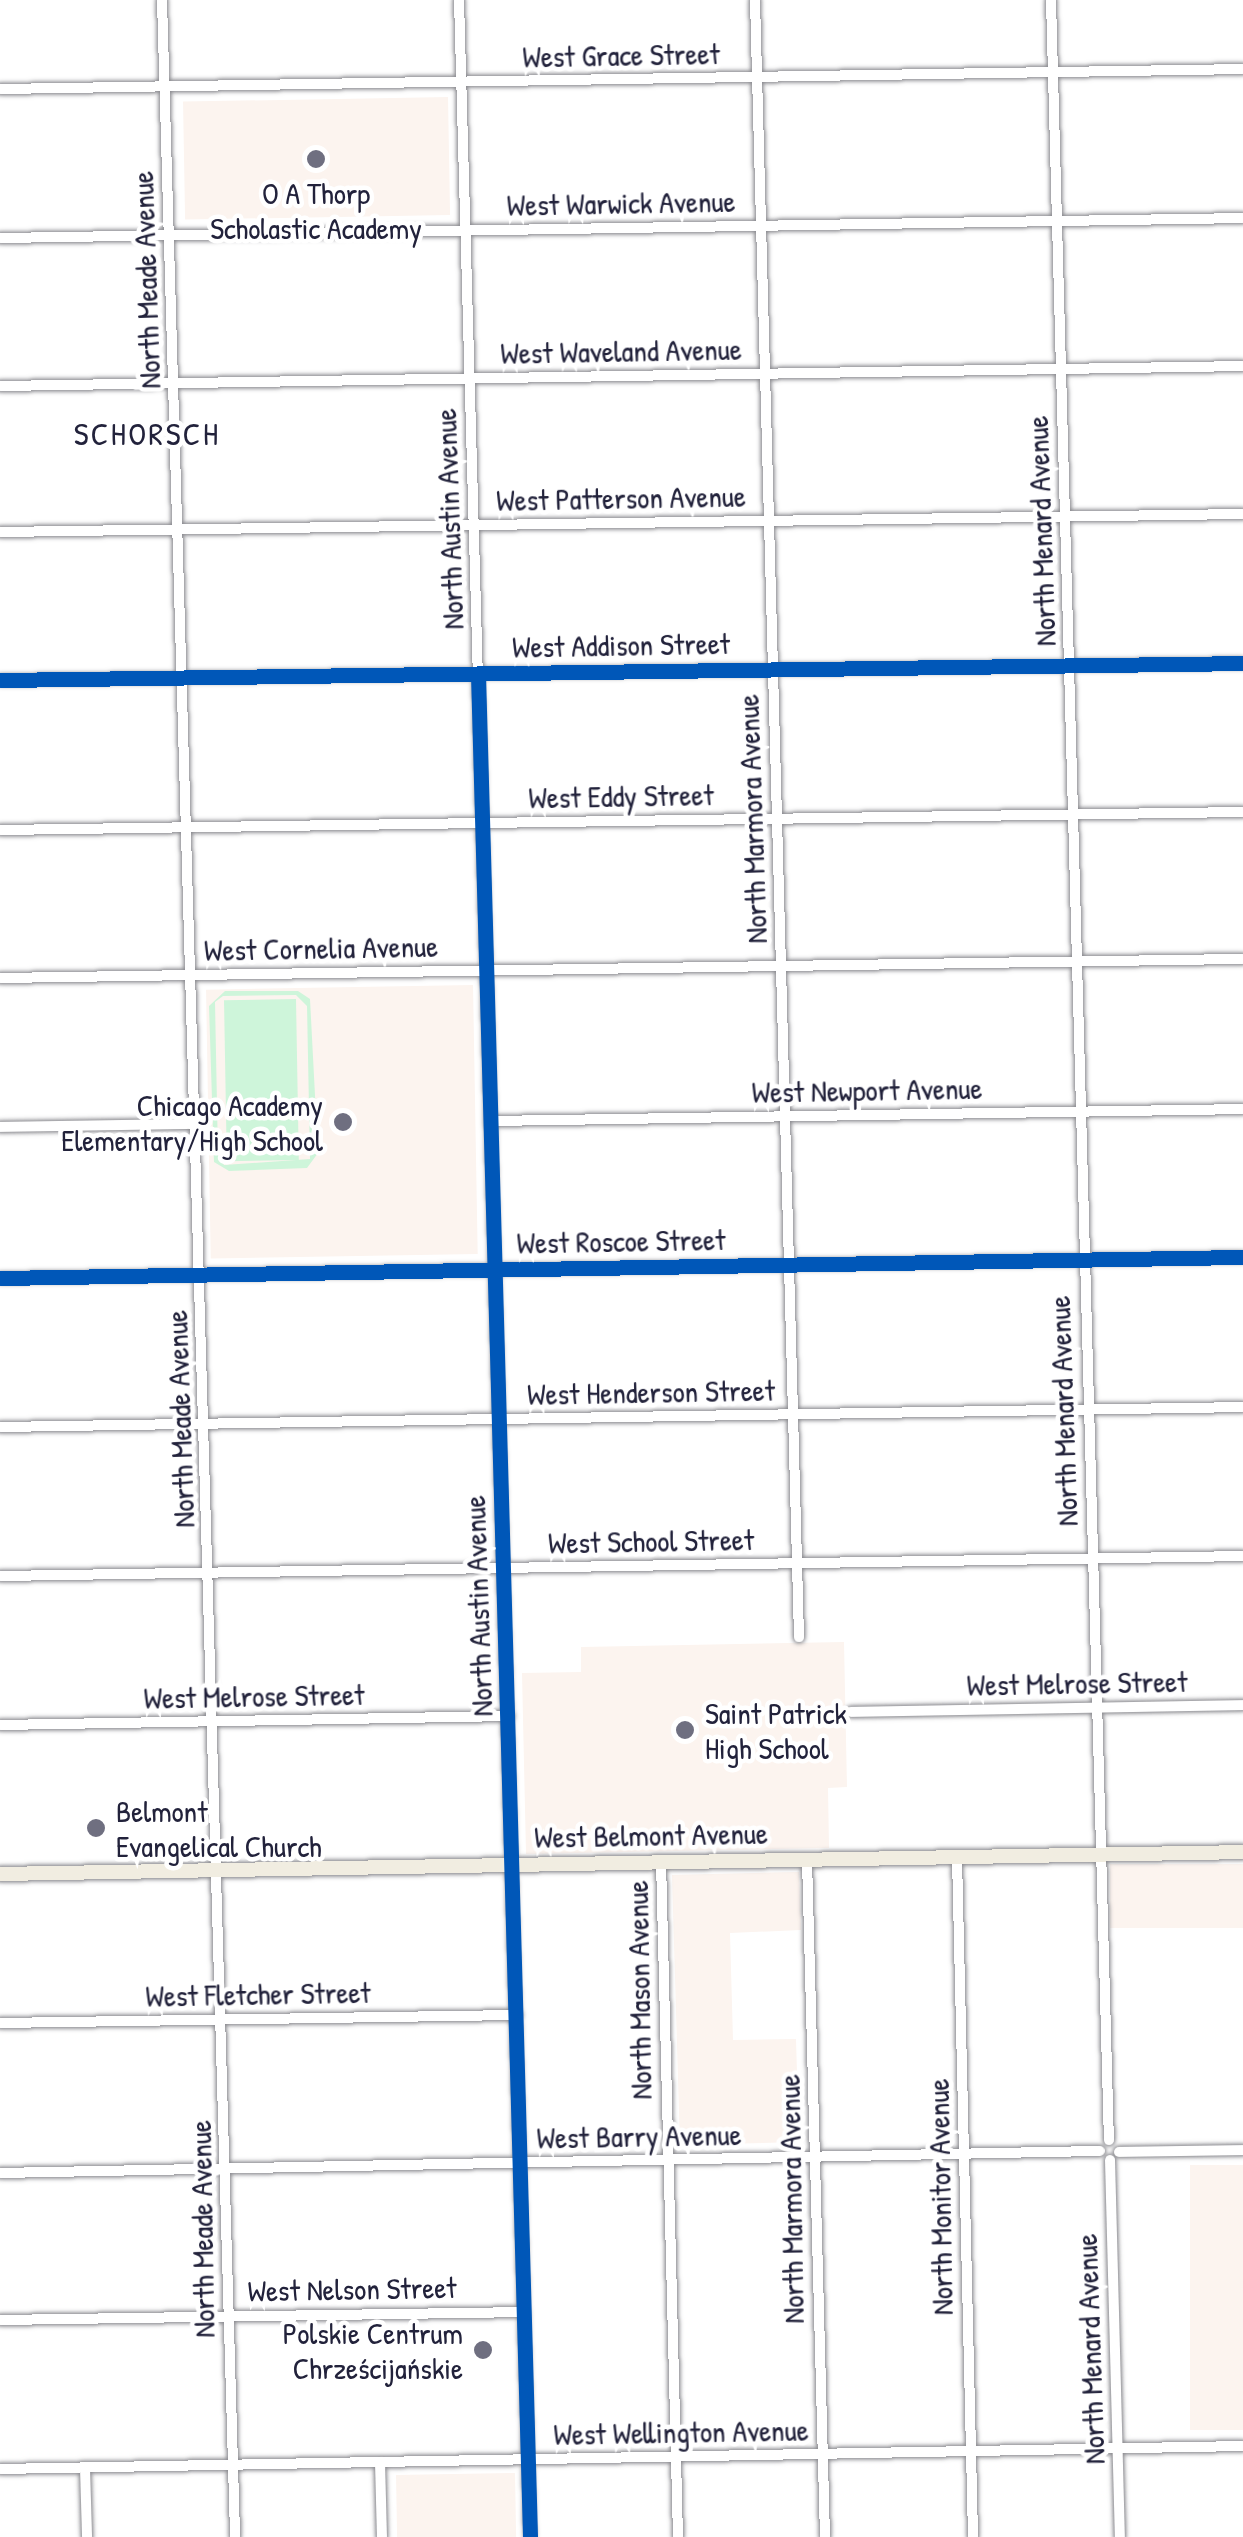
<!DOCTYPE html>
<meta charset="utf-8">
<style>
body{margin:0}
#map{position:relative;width:1243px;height:2537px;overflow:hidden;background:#fff;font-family:"Patrick Hand",sans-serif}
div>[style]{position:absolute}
.built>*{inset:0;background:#fcf4ef;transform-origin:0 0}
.green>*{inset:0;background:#cef5da;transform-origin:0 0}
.roads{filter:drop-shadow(0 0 2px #8a8a8f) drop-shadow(0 0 2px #8a8a8f)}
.minor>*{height:10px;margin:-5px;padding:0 5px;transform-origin:5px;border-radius:5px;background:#fff}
.major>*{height:14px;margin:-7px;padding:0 7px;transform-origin:7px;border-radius:7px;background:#f1ede1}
.cycleway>*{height:15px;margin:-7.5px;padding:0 7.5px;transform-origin:7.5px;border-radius:7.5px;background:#0057b8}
.dots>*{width:28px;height:28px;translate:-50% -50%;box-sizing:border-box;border:5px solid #fff;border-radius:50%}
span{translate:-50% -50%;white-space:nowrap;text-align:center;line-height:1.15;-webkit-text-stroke:9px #fff;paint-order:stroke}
.street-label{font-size:30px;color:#22223b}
.poi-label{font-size:30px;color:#22223b}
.right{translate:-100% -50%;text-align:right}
.left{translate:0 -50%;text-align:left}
.neighbourhood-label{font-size:32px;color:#22223b;letter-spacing:2.5px}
</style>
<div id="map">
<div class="built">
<i style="left:448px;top:97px;width:118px;height:265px;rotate:89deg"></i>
<i style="left:473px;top:985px;width:269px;height:267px;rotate:89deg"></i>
<i style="clip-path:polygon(844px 1642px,847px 1787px,828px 1788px,829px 1848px,526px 1854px,522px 1673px,581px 1672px,581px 1647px)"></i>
<i style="left:1243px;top:1864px;width:64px;height:133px;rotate:90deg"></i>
<i style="clip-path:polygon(799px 1872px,801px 1930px,730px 1933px,733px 2040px,796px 2039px,799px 2142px,680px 2145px,672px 1875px)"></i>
<i style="left:1243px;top:2165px;width:265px;height:53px;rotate:90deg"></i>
<i style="left:515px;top:2473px;width:64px;height:119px;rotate:89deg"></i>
</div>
<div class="green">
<i style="clip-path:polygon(evenodd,225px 991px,298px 991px,310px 999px,318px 1153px,307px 1168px,229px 1171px,214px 1162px,209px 1006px,225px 991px,296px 995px,307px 1006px,310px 1159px,224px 1165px,218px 1155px,215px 1002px,223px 996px,296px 995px)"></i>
<i style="left:296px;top:999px;width:161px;height:72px;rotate:89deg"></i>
</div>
<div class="roads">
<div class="minor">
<i style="left:162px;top:0;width:2538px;rotate:88.35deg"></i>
<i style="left:459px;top:0;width:2538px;rotate:88.4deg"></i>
<i style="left:755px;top:0;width:1638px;rotate:88.46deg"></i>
<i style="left:1051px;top:0;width:2141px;rotate:88.45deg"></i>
<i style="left:0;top:89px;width:1243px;rotate:-0.92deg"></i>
<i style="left:0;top:238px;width:1243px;rotate:-0.92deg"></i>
<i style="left:0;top:386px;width:1243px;rotate:-0.92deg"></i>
<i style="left:0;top:532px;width:1243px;rotate:-0.83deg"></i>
<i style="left:0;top:680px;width:1243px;rotate:-0.78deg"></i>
<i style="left:0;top:830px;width:1243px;rotate:-0.83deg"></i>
<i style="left:0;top:978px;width:1243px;rotate:-0.88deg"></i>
<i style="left:491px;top:1121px;width:752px;rotate:-0.91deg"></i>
<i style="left:0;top:1127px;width:196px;rotate:-0.9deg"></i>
<i style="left:0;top:1278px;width:1243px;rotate:-0.97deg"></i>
<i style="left:0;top:1427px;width:1243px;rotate:-0.92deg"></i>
<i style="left:0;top:1576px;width:1243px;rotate:-0.92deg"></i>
<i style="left:851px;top:1712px;width:392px;rotate:-1deg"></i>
<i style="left:0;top:1725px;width:509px;rotate:-1.01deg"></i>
<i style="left:957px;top:1857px;width:680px;rotate:88.65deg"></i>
<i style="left:807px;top:1859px;width:678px;rotate:88.48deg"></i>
<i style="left:661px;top:1861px;width:676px;rotate:88.56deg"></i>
<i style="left:0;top:2023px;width:517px;rotate:-0.89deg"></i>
<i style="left:1119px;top:2152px;width:124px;rotate:-0.9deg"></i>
<i style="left:1110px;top:2160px;width:377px;rotate:88.5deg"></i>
<i style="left:0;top:2173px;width:1100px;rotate:-1.15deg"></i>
<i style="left:0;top:2320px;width:524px;rotate:-0.87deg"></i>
<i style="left:380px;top:2462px;width:75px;rotate:88.5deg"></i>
<i style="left:85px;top:2468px;width:69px;rotate:88.3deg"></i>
<i style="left:0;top:2469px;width:1243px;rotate:-1.06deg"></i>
</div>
<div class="major">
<i style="left:0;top:1874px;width:1243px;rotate:-1.01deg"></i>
</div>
</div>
<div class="cycleway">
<i style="left:478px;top:674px;width:1864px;rotate:88.4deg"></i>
<i style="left:0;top:680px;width:1243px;rotate:-0.78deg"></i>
<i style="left:0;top:1278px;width:1243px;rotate:-0.97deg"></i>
</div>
<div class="dots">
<i style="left:316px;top:159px;background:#6f6f80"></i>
<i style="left:343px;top:1122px;background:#6f6f80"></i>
<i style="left:685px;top:1730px;background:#6f6f80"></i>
<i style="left:96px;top:1828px;background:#6f6f80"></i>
<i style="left:483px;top:2350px;background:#6f6f80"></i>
</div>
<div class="street-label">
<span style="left:621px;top:55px;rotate:-1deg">West Grace Street</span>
<span style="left:621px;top:203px;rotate:-1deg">West Warwick Avenue</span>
<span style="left:146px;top:280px;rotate:-92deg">North Meade Avenue</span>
<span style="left:621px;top:351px;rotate:-1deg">West Waveland Avenue</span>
<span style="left:621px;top:498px;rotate:-1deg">West Patterson Avenue</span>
<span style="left:449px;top:519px;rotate:-92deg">North Austin Avenue</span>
<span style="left:1041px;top:531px;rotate:-92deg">North Menard Avenue</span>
<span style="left:621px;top:645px;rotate:-1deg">West Addison Street</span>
<span style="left:621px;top:796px;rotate:-1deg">West Eddy Street</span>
<span style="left:752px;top:819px;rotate:-92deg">North Marmora Avenue</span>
<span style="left:321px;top:948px;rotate:-1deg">West Cornelia Avenue</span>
<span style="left:867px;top:1090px;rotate:-1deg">West Newport Avenue</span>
<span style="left:621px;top:1241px;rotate:-1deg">West Roscoe Street</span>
<span style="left:651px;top:1392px;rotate:-1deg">West Henderson Street</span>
<span style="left:1063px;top:1411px;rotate:-92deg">North Menard Avenue</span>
<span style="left:180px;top:1419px;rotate:-92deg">North Meade Avenue</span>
<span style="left:651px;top:1541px;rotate:-1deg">West School Street</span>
<span style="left:478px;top:1606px;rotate:-92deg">North Austin Avenue</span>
<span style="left:1077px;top:1683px;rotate:-1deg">West Melrose Street</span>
<span style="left:254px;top:1696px;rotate:-1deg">West Melrose Street</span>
<span style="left:651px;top:1835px;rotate:-1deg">West Belmont Avenue</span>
<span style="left:639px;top:1990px;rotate:-91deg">North Mason Avenue</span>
<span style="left:258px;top:1994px;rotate:-1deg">West Fletcher Street</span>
<span style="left:639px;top:2136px;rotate:-1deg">West Barry Avenue</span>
<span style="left:940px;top:2197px;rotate:-91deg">North Monitor Avenue</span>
<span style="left:791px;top:2199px;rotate:-91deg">North Marmora Avenue</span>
<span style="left:202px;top:2229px;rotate:-91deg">North Meade Avenue</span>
<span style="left:352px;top:2289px;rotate:-1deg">West Nelson Street</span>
<span style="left:1090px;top:2349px;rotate:-92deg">North Menard Avenue</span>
<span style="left:681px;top:2432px;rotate:-1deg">West Wellington Avenue</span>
</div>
<div class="poi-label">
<span style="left:316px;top:210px">O A Thorp<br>Scholastic Academy</span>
<span class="right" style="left:323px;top:1122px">Chicago Academy<br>Elementary/High School</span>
<span class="left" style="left:705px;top:1730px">Saint Patrick<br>High School</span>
<span class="left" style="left:116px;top:1828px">Belmont<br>Evangelical Church</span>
<span class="right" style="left:463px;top:2350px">Polskie Centrum<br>Chrześcijańskie</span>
</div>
<div class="neighbourhood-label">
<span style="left:147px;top:434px">SCHORSCH</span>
</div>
</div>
